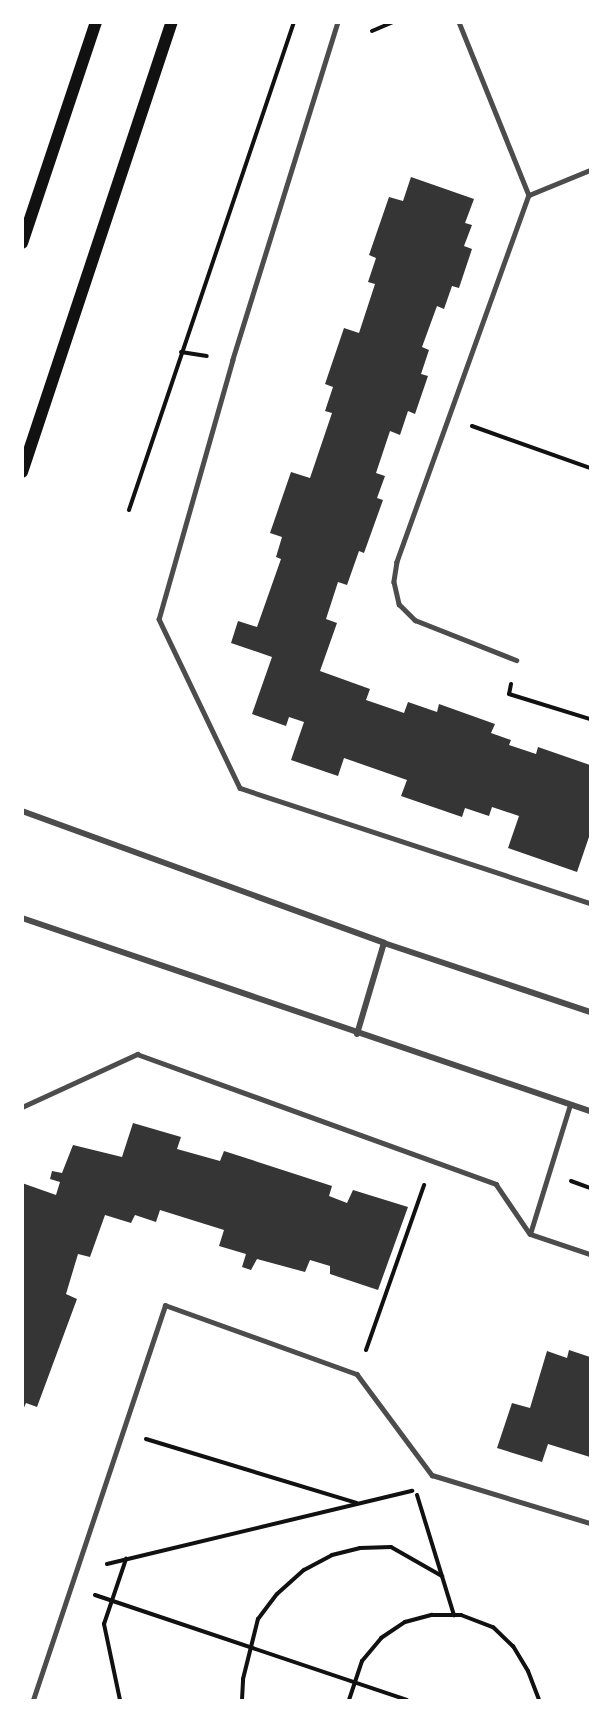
<!DOCTYPE html>
<style>
body{margin:0}
#map{position:relative;width:613px;height:1723px;overflow:hidden;background:#fff;font-family:Raleway,sans-serif}
div>[style]{position:absolute}
.building>*{inset:0;background:#353535}
.path>*{height:4px;margin:-2px;padding:0 2px;transform-origin:2px;border-radius:2px;background:#111}
.service>*{height:4.5px;margin:-2.25px;padding:0 2.25px;transform-origin:2.25px;border-radius:2.25px;background:#4c4c4c}
.minor>*{height:6px;margin:-3px;padding:0 3px;transform-origin:3px;border-radius:3px;background:#4c4c4c}
.secondary>*{height:12px;margin:-6px;padding:0 6px;transform-origin:6px;border-radius:6px;background:#111}
span{translate:-50% -50%;white-space:nowrap;text-align:center;line-height:1.15;-webkit-text-stroke:5px #fff;paint-order:stroke}
.frame{position:absolute;inset:0;border:24px solid #fff;pointer-events:none}
</style>
<div id="map">
<div class="building">
<i style="clip-path:polygon(411px 177px,474px 199px,465px 223px,472px 225px,464px 246px,472px 249px,459px 288px,452px 286px,444px 309px,437px 306px,422px 347px,429px 350px,421px 374px,428px 376px,415px 414px,408px 411px,400px 435px,390px 431px,376px 473px,385px 476px,377px 498px,383px 500px,364px 553px,359px 551px,347px 585px,338px 582px,326px 619px,337px 623px,320px 671px,370px 689px,366px 700px,404px 713px,408px 702px,437px 712px,439px 704px,495px 724px,491px 733px,511px 740px,509px 745px,536px 754px,538px 747px,590px 765px,590px 834px,577px 872px,508px 848px,519px 816px,492px 807px,489px 816px,465px 808px,462px 817px,401px 796px,407px 780px,344px 758px,338px 776px,291px 760px,304px 722px,289px 717px,286px 726px,252px 714px,272px 657px,231px 643px,238px 621px,257px 627px,281px 559px,276px 557px,282px 537px,270px 533px,291px 472px,310px 478px,332px 413px,325px 411px,333px 387px,325px 384px,344px 328px,359px 333px,375px 284px,368px 282px,376px 258px,369px 255px,389px 197px,403px 201px)"></i>
<i style="clip-path:polygon(133px 1123px,181px 1137px,177px 1149px,220px 1161px,224px 1151px,332px 1186px,329px 1196px,347px 1203px,353px 1190px,408px 1207px,378px 1290px,330px 1274px,330px 1266px,310px 1260px,305px 1272px,257px 1259px,251px 1270px,242px 1267px,246px 1254px,219px 1246px,224px 1230px,160px 1210px,156px 1222px,135px 1215px,131px 1223px,105px 1215px,90px 1257px,78px 1254px,66px 1294px,77px 1299px,37px 1407px,26px 1403px,22px 1412px,22px 1183px,56px 1195px,60px 1182px,50px 1179px,52px 1171px,62px 1173px,73px 1145px,122px 1157px)"></i>
<i style="clip-path:polygon(569px 1350px,590px 1357px,590px 1457px,548px 1444px,542px 1462px,497px 1448px,512px 1403px,530px 1408px,547px 1351px,567px 1358px)"></i>
</div>
<div class="path">
<i style="left:372px;top:31px;width:23px;rotate:-23deg"></i>
<i style="left:181px;top:352px;width:26px;rotate:9deg"></i>
<i style="left:472px;top:426px;width:125px;rotate:19.6deg"></i>
<i style="left:129px;top:510px;width:515px;rotate:-71.32deg"></i>
<i style="left:511px;top:684px;width:10px;rotate:101deg"></i>
<i style="left:509px;top:694px;width:85px;rotate:17.2deg"></i>
<i style="left:571px;top:1181px;width:20px;rotate:20deg"></i>
<i style="left:366px;top:1350px;width:175px;rotate:-70.6deg"></i>
<i style="left:146px;top:1439px;width:220px;rotate:16.9deg"></i>
<i style="left:417px;top:1495px;width:126px;rotate:72.9deg"></i>
<i style="left:107px;top:1564px;width:314px;rotate:-13.5deg"></i>
<i style="left:95px;top:1595px;width:329px;rotate:18.6deg"></i>
<i style="left:120px;top:1700px;width:78px;rotate:-101.9deg"></i>
<i style="left:104px;top:1624px;width:69px;rotate:-71.3deg"></i>
<i style="left:242px;top:1700px;width:21px;rotate:-87deg"></i>
<i style="left:243px;top:1679px;width:62px;rotate:-76deg"></i>
<i style="left:258px;top:1619px;width:31px;rotate:-53deg"></i>
<i style="left:277px;top:1594px;width:36px;rotate:-42deg"></i>
<i style="left:304px;top:1570px;width:32px;rotate:-28deg"></i>
<i style="left:332px;top:1555px;width:29px;rotate:-14deg"></i>
<i style="left:360px;top:1548px;width:31px;rotate:-2deg"></i>
<i style="left:391px;top:1547px;width:59px;rotate:29.6deg"></i>
<i style="left:349px;top:1700px;width:41px;rotate:-71.6deg"></i>
<i style="left:362px;top:1661px;width:30px;rotate:-50deg"></i>
<i style="left:381px;top:1638px;width:29px;rotate:-34deg"></i>
<i style="left:405px;top:1622px;width:28px;rotate:-15deg"></i>
<i style="left:432px;top:1615px;width:29px"></i>
<i style="left:461px;top:1615px;width:34px;rotate:21deg"></i>
<i style="left:493px;top:1627px;width:28px;rotate:44deg"></i>
<i style="left:513px;top:1646px;width:29px;rotate:59deg"></i>
<i style="left:528px;top:1671px;width:31px;rotate:69deg"></i>
</div>
<div class="service">
<i style="left:338px;top:22px;width:354px;rotate:107.3deg"></i>
<i style="left:233px;top:360px;width:269px;rotate:105.9deg"></i>
<i style="left:159px;top:619px;width:187px;rotate:64.4deg"></i>
<i style="left:240px;top:788px;width:368px;rotate:18.2deg"></i>
<i style="left:459px;top:22px;width:187px;rotate:68deg"></i>
<i style="left:529px;top:195px;width:390px;rotate:109.8deg"></i>
<i style="left:397px;top:562px;width:20px;rotate:99deg"></i>
<i style="left:394px;top:582px;width:23px;rotate:77deg"></i>
<i style="left:399px;top:604px;width:23px;rotate:45deg"></i>
<i style="left:415px;top:620px;width:109px;rotate:21.6deg"></i>
<i style="left:529px;top:195px;width:66px;rotate:-22.3deg"></i>
<i style="left:22px;top:1107px;width:127px;rotate:-24.7deg"></i>
<i style="left:137px;top:1054px;width:382px;rotate:19.9deg"></i>
<i style="left:496px;top:1184px;width:60px;rotate:55.8deg"></i>
<i style="left:530px;top:1234px;width:63px;rotate:18.4deg"></i>
<i style="left:530px;top:1234px;width:135px;rotate:-72.8deg"></i>
<i style="left:33px;top:1700px;width:416px;rotate:-71.5deg"></i>
<i style="left:165px;top:1305px;width:204px;rotate:19.8deg"></i>
<i style="left:357px;top:1374px;width:126px;rotate:53.4deg"></i>
<i style="left:432px;top:1475px;width:165px;rotate:16.9deg"></i>
</div>
<div class="minor">
<i style="left:22px;top:811px;width:385px;rotate:20deg"></i>
<i style="left:384px;top:943px;width:217px;rotate:18.5deg"></i>
<i style="left:22px;top:918px;width:600px;rotate:18.77deg"></i>
<i style="left:357px;top:1034px;width:95px;rotate:-73.5deg"></i>
</div>
<div class="secondary">
<i style="left:22px;top:243px;width:233px;rotate:-71.5deg"></i>
<i style="left:22px;top:472px;width:474px;rotate:-71.6deg"></i>
</div>
<div class="frame"></div>
</div>
